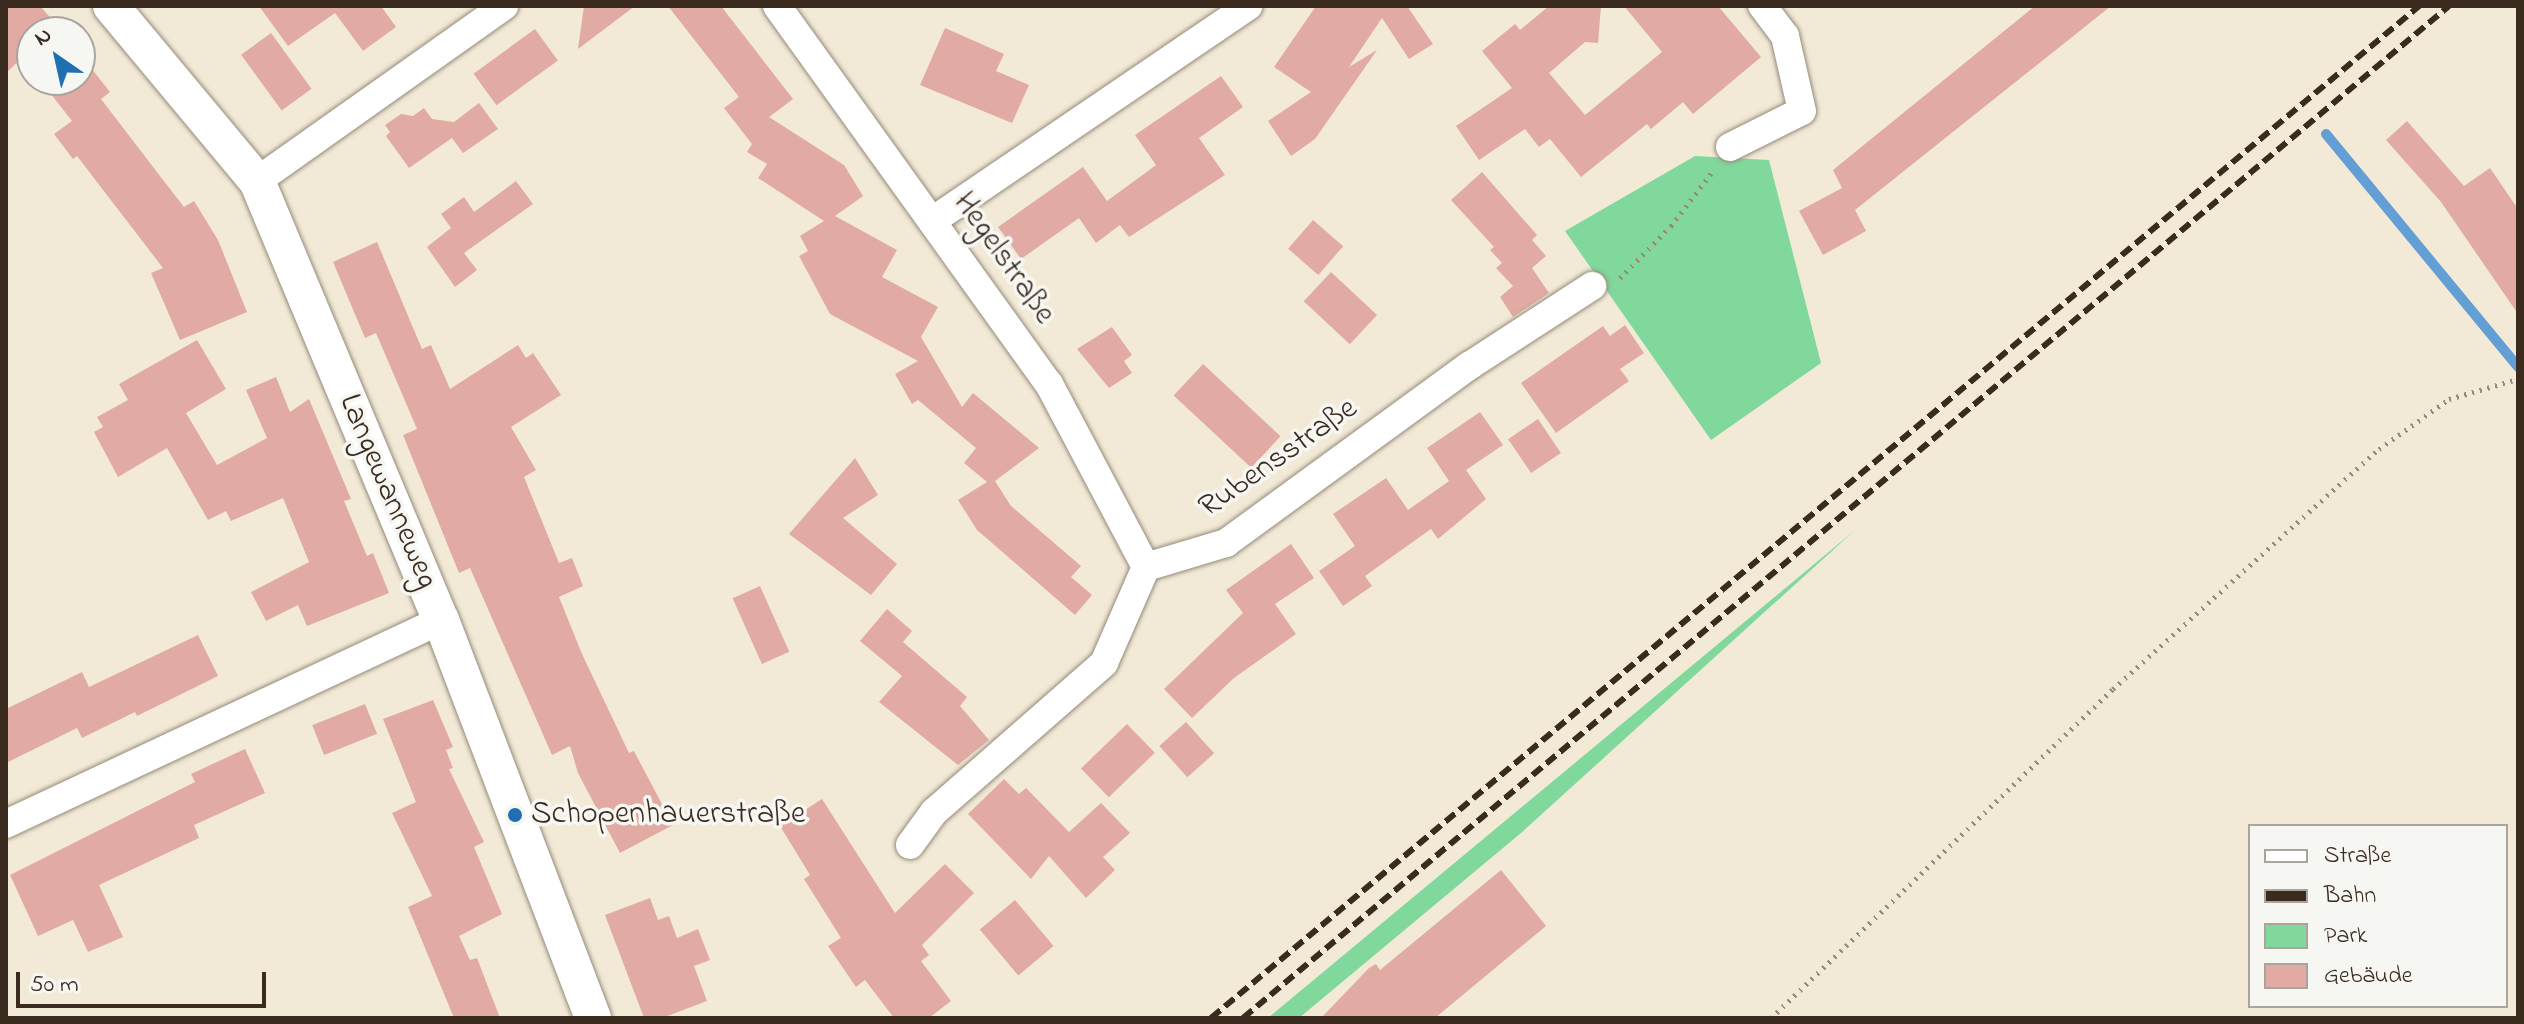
<!DOCTYPE html>
<meta charset="utf-8">
<style>
body{margin:0}
#map{position:relative;width:2524px;height:1024px;overflow:hidden;background:#f2ead7;font-family:"Indie Flower",sans-serif}
div>[style]{position:absolute}
.green>*{inset:0;background:#80d89c}
.stream>*{height:10px;margin:-5px;padding:0 5px;transform-origin:5px;border-radius:5px;background:#639fd4}
.building>*{inset:0;background:#e1aba4;transform-origin:0 0}
.path>*{height:5px;margin-top:-2.5px;transform-origin:0;background:repeating-linear-gradient(90deg,#968a7a 0 2px,transparent 0 8px)}
.roads{filter:drop-shadow(0 0 2px #968a7a) drop-shadow(0 0 2px #968a7a)}
.minor>*{height:28px;margin:-14px;padding:0 14px;transform-origin:14px;border-radius:14px;background:#fff}
.tertiary>*{height:36px;margin:-18px;padding:0 18px;transform-origin:18px;border-radius:18px;background:#fff}
.rail>*{height:6px;margin-top:-3px;transform-origin:0;background:repeating-linear-gradient(90deg,#3b2a1e 0 12px,transparent 0 18px)}
.dots>*{width:22px;height:22px;translate:-50% -50%;box-sizing:border-box;border:4px solid #f6f6f2;border-radius:50%}
span{translate:-50% -50%;white-space:nowrap;text-align:center;line-height:1.15;-webkit-text-stroke:7px #f6f6f2;paint-order:stroke}
.street-label{font-size:32px;color:#3b2a1e}
.poi-label{font-size:32px;color:#3b2a1e}
.left{translate:0 -50%;text-align:left}
.frame{position:absolute;inset:0;border:8px solid #3b2a1e;pointer-events:none}
.legend{position:absolute;left:2248px;top:824px;width:260px;height:184px;box-sizing:border-box;background:#f6f6f2;border:2px solid #aba49d;margin:0;padding:10px 14px;list-style:none;font-size:24px;color:#3b2a1e}
.legend li{display:flex;align-items:center;gap:16px;height:40px}
.legend b{width:40px;border:2px solid #aba49d}
.north{position:absolute;left:16px;top:16px;width:80px;height:80px;box-sizing:border-box;background:#f6f6f2;border:2px solid #aba49d;border-radius:50%;rotate:326deg;font-size:22px;font-weight:700;line-height:32px;text-align:center;color:#3b2a1e}
.north::after{content:'';display:block;margin:auto;width:28px;height:36px;background:#1f6fb2;clip-path:polygon(50% 0,100% 100%,50% 72%,0 100%)}
.scale{position:absolute;left:16px;top:972px;width:250px;height:36px;box-sizing:border-box;border:4px solid #3b2a1e;border-top:0;padding-left:10px;font-size:24px;line-height:28px;white-space:nowrap;color:#3b2a1e;-webkit-text-stroke:6px #f6f6f2;paint-order:stroke}
</style>
<div id="map">
<div class="green">
<i style="clip-path:polygon(1695px 156px,1769px 160px,1821px 363px,1711px 440px,1565px 231px)"></i>
<i style="clip-path:polygon(1854px 531px,1521px 833px,1299px 1018px,1268px 1018px)"></i>
</div>
<div class="stream">
<i style="left:2326px;top:134px;width:302px;rotate:50.5deg"></i>
</div>
<div class="building">
<i style="clip-path:polygon(6px 6px,40px 6px,63px 32px,32px 32px,32px 69px,23px 57px,6px 73px)"></i>
<i style="clip-path:polygon(259px 6px,381px 6px,396px 27px,363px 51px,335px 13px,288px 46px)"></i>
<i style="clip-path:polygon(584px 6px,635px 6px,578px 49px)"></i>
<i style="clip-path:polygon(668px 6px,721px 6px,793px 99px,769px 117px,844px 165px,863px 196px,835px 216px,897px 250px,882px 277px,938px 307px,921px 337px,962px 407px,973px 393px,1039px 448px,995px 481px,1011px 506px,1081px 566px,1071px 577px,1092px 595px,1075px 615px,977px 530px,958px 500px,987px 482px,964px 463px,976px 448px,918px 400px,912px 404px,895px 374px,918px 361px,830px 314px,799px 256px,808px 251px,800px 236px,824px 221px,758px 178px,767px 164px,747px 152px,752px 144px,724px 108px,739px 97px)"></i>
<i style="clip-path:polygon(1316px 6px,1407px 6px,1433px 44px,1409px 59px,1382px 18px,1349px 67px,1377px 50px,1315px 139px,1291px 156px,1268px 121px,1311px 92px,1274px 67px)"></i>
<i style="clip-path:polygon(1549px 6px,1601px 6px,1598px 43px,1585px 42px,1549px 73px,1585px 115px,1662px 52px,1624px 6px,1718px 6px,1761px 57px,1693px 114px,1683px 102px,1651px 129px,1647px 124px,1581px 177px,1550px 139px,1539px 147px,1525px 129px,1479px 160px,1456px 126px,1512px 88px,1482px 51px,1515px 24px,1520px 30px)"></i>
<i style="clip-path:polygon(2035px 6px,2111px 6px,1855px 210px,1866px 231px,1823px 255px,1799px 211px,1842px 188px,1833px 170px)"></i>
<i style="clip-path:polygon(945px 28px,1004px 54px,996px 71px,1029px 85px,1012px 123px,920px 85px)"></i>
<i style="left:535px;top:29px;width:39px;height:76px;rotate:54deg"></i>
<i style="left:271px;top:33px;width:69px;height:37px;rotate:54deg"></i>
<i style="clip-path:polygon(80px 54px,110px 92px,101px 99px,160px 176px,184px 207px,194px 201px,218px 240px,247px 312px,180px 340px,151px 273px,163px 268px,77px 156px,73px 159px,54px 134px,72px 121px,40px 80px,80px 80px)"></i>
<i style="clip-path:polygon(1221px 76px,1243px 107px,1199px 138px,1225px 175px,1129px 237px,1120px 225px,1096px 243px,1079px 218px,1021px 259px,998px 227px,1083px 167px,1107px 201px,1156px 165px,1135px 135px)"></i>
<i style="clip-path:polygon(479px 103px,498px 129px,463px 153px,452px 138px,409px 168px,386px 136px,390px 132px,385px 125px,401px 114px,413px 116px,424px 108px,432px 119px,454px 122px)"></i>
<i style="clip-path:polygon(2407px 121px,2464px 186px,2490px 168px,2518px 209px,2518px 314px,2441px 202px,2386px 140px)"></i>
<i style="clip-path:polygon(1482px 172px,1537px 235px,1532px 240px,1546px 256px,1532px 268px,1549px 293px,1513px 317px,1500px 297px,1513px 286px,1496px 268px,1502px 263px,1490px 250px,1494px 247px,1451px 200px)"></i>
<i style="clip-path:polygon(516px 181px,533px 204px,464px 253px,477px 270px,455px 287px,427px 247px,451px 228px,441px 214px,464px 197px,474px 212px)"></i>
<i style="left:1313px;top:220px;width:40px;height:38px;rotate:41deg"></i>
<i style="clip-path:polygon(377px 242px,422px 349px,431px 345px,450px 389px,518px 345px,526px 358px,533px 353px,561px 395px,511px 427px,536px 470px,524px 477px,559px 563px,572px 558px,583px 586px,559px 597px,582px 654px,629px 753px,634px 751px,673px 825px,620px 853px,578px 773px,570px 746px,552px 755px,470px 568px,459px 573px,403px 435px,417px 429px,376px 333px,365px 338px,333px 262px)"></i>
<i style="left:1331px;top:272px;width:63px;height:40px;rotate:43deg"></i>
<i style="clip-path:polygon(1625px 325px,1644px 353px,1620px 369px,1629px 381px,1556px 433px,1521px 383px,1603px 326px,1610px 336px)"></i>
<i style="clip-path:polygon(1112px 327px,1132px 355px,1124px 361px,1132px 373px,1109px 388px,1077px 349px)"></i>
<i style="clip-path:polygon(197px 340px,226px 389px,186px 413px,217px 465px,267px 438px,246px 390px,276px 377px,290px 412px,309px 399px,351px 499px,344px 501px,367px 556px,373px 553px,389px 593px,307px 626px,298px 605px,266px 621px,251px 592px,309px 562px,283px 498px,231px 521px,226px 511px,208px 520px,167px 448px,118px 477px,94px 432px,103px 427px,97px 417px,128px 400px,119px 384px)"></i>
<i style="left:1203px;top:364px;width:106px;height:43px;rotate:43deg"></i>
<i style="clip-path:polygon(1480px 412px,1503px 445px,1466px 470px,1486px 499px,1438px 539px,1431px 529px,1365px 576px,1372px 586px,1343px 606px,1319px 571px,1355px 546px,1333px 514px,1386px 478px,1408px 510px,1449px 481px,1427px 448px)"></i>
<i style="left:1538px;top:419px;width:41px;height:36px;rotate:56deg"></i>
<i style="clip-path:polygon(855px 458px,878px 495px,843px 518px,897px 564px,871px 595px,789px 534px)"></i>
<i style="clip-path:polygon(1291px 544px,1314px 578px,1275px 604px,1296px 634px,1234px 678px,1192px 718px,1164px 689px,1243px 613px,1226px 590px)"></i>
<i style="left:760px;top:586px;width:72px;height:30px;rotate:66deg"></i>
<i style="clip-path:polygon(887px 609px,912px 631px,903px 642px,967px 697px,960px 706px,989px 740px,958px 765px,879px 702px,902px 676px,860px 641px)"></i>
<i style="clip-path:polygon(198px 635px,218px 676px,137px 716px,135px 712px,82px 738px,77px 728px,6px 763px,6px 709px,82px 672px,89px 687px)"></i>
<i style="clip-path:polygon(433px 700px,453px 747px,446px 750px,453px 768px,449px 769px,484px 842px,474px 847px,502px 914px,459px 936px,470px 960px,477px 958px,500px 1018px,454px 1018px,408px 907px,432px 896px,392px 813px,416px 802px,383px 719px)"></i>
<i style="left:365px;top:704px;width:32px;height:57px;rotate:68deg"></i>
<i style="left:1186px;top:722px;width:42px;height:36px;rotate:48deg"></i>
<i style="left:1127px;top:724px;width:40px;height:64px;rotate:46deg"></i>
<i style="clip-path:polygon(245px 749px,265px 793px,194px 825px,199px 838px,99px 885px,123px 937px,88px 952px,73px 920px,38px 936px,10px 875px,195px 782px,191px 774px)"></i>
<i style="clip-path:polygon(1004px 779px,1019px 794px,1026px 788px,1069px 832px,1101px 803px,1130px 833px,1103px 857px,1115px 870px,1086px 898px,1049px 856px,1031px 879px,968px 814px)"></i>
<i style="clip-path:polygon(822px 799px,895px 913px,945px 864px,974px 893px,922px 945px,929px 955px,921px 961px,951px 1001px,929px 1018px,894px 1018px,865px 980px,856px 987px,828px 946px,841px 938px,804px 879px,810px 875px,780px 826px)"></i>
<i style="clip-path:polygon(1501px 870px,1546px 926px,1435px 1018px,1321px 1018px,1369px 968px,1376px 964px,1380px 970px)"></i>
<i style="clip-path:polygon(650px 898px,658px 920px,669px 916px,677px 938px,698px 929px,710px 960px,694px 966px,707px 1001px,662px 1018px,644px 1018px,605px 915px)"></i>
<i style="left:1015px;top:900px;width:60px;height:46px;rotate:50deg"></i>
</div>
<div class="path">
<i style="left:1620px;top:278px;width:73px;rotate:-45.6deg"></i>
<i style="left:1671px;top:226px;width:69px;rotate:-52.6deg"></i>
<i style="left:1771px;top:1018px;width:475px;rotate:-43.9deg"></i>
<i style="left:2113px;top:689px;width:358px;rotate:-42.1deg"></i>
<i style="left:2379px;top:449px;width:86px;rotate:-35.5deg"></i>
<i style="left:2449px;top:399px;width:72px;rotate:-16.2deg"></i>
</div>
<div class="roads">
<div class="minor">
<i style="left:777px;top:6px;width:466px;rotate:54.3deg"></i>
<i style="left:1049px;top:384px;width:207px;rotate:62.1deg"></i>
<i style="left:1730px;top:147px;width:80px;rotate:-26.6deg"></i>
<i style="left:1802px;top:111px;width:77px;rotate:-102.8deg"></i>
<i style="left:1785px;top:36px;width:38px;rotate:-127deg"></i>
<i style="left:257px;top:181px;width:303px;rotate:-35.3deg"></i>
<i style="left:935px;top:219px;width:379px;rotate:-34.2deg"></i>
<i style="left:6px;top:824px;width:480px;rotate:-25.1deg"></i>
<i style="left:910px;top:845px;width:41px;rotate:-54deg"></i>
<i style="left:934px;top:812px;width:226px;rotate:-41.2deg"></i>
<i style="left:1104px;top:663px;width:105px;rotate:-66.4deg"></i>
<i style="left:1146px;top:567px;width:84px;rotate:-16.7deg"></i>
<i style="left:1226px;top:543px;width:301px;rotate:-36.1deg"></i>
<i style="left:1469px;top:366px;width:147px;rotate:-33deg"></i>
</div>
<div class="tertiary">
<i style="left:111px;top:6px;width:228px;rotate:50.2deg"></i>
<i style="left:257px;top:181px;width:476px;rotate:67.3deg"></i>
<i style="left:441px;top:620px;width:426px;rotate:69.1deg"></i>
</div>
</div>
<div class="rail">
<i style="left:1211px;top:1018px;width:1576px;rotate:-39.95deg"></i>
<i style="left:1243px;top:1018px;width:1574px;rotate:-40deg"></i>
</div>
<div class="dots">
<i style="left:515px;top:815px;background:#1f6fb2"></i>
</div>
<div class="street-label">
<span style="left:1003px;top:259px;rotate:55deg">Hegelstraße</span>
<span style="left:1279px;top:459px;rotate:-35deg">Rubensstraße</span>
<span style="left:387px;top:492px;rotate:67deg">Langewanneweg</span>
</div>
<div class="poi-label">
<span class="left" style="left:531px;top:815px">Schopenhauerstraße</span>
</div>
<div class="frame"></div>
<ul class="legend">
<li><b style="height:10px;background:#fff"></b>Straße</li>
<li><b style="height:10px;background:#3b2a1e"></b>Bahn</li>
<li><b style="height:22px;background:#80d89c"></b>Park</li>
<li><b style="height:22px;background:#e1aba4"></b>Gebäude</li>
</ul>
<div class="north">N</div>
<div class="scale">50 m</div>
</div>
